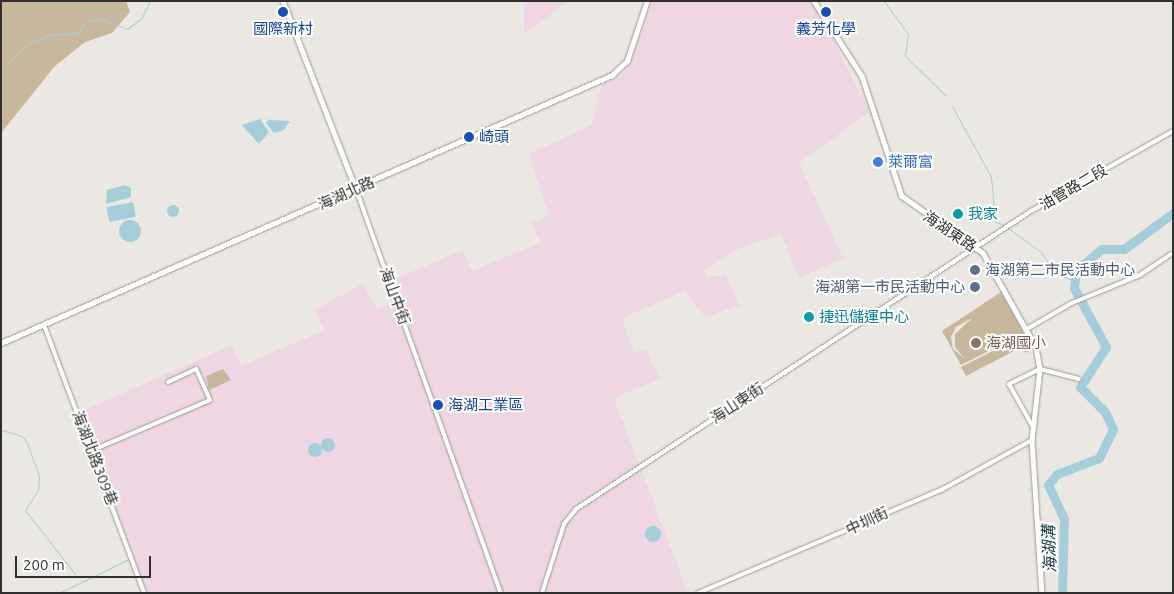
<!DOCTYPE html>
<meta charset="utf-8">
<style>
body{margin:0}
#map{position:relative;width:1174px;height:594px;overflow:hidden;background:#ebe8e3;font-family:Ubuntu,"Noto Sans TC",sans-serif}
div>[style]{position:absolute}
.industrial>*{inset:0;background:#eed7e2}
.green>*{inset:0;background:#c7b89d}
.water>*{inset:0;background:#a6ceda;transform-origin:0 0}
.round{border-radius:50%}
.stream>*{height:1px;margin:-0.5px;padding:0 0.5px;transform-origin:0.5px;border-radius:0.5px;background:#a6ceda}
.river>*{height:9px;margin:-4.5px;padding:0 4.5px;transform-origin:4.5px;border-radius:4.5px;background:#a6ceda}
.roads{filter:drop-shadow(0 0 1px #9b9893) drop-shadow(0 0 1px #9b9893)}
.minor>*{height:4px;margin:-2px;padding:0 2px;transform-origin:2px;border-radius:2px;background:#fff}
.tertiary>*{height:4.5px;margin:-2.25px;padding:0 2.25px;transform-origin:2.25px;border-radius:2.25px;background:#fff}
.dots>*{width:14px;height:14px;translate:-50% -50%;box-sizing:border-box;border:2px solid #fff;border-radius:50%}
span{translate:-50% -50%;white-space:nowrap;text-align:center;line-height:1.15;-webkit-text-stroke:4px #fff;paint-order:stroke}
.transit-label{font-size:15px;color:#164399}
.left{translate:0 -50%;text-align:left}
.shop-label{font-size:15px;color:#366cbe}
.street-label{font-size:15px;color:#31302e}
.culture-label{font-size:15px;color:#0d838f}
.service-label{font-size:15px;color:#4e5e75}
.right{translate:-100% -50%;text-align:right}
.education-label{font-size:15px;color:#785e54}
.water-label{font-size:16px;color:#0a313b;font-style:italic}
.frame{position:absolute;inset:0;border:2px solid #31302e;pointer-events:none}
.scale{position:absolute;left:15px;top:556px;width:136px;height:22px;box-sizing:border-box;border:2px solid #31302e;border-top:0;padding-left:6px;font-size:15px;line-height:18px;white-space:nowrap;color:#31302e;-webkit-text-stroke:4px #fff;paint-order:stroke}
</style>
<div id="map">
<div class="industrial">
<i style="clip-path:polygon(524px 1px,569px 1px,524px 34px)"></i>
<i style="clip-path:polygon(653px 1px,808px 1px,819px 12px,870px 112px,799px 163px,843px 258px,799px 278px,781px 234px,736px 250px,705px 270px,708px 277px,726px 275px,739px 306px,705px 317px,685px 291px,622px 318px,634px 352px,646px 350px,660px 379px,614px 398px,688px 593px,147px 593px,80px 412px,232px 345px,241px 366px,324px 330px,315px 309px,363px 284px,377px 309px,393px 302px,385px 283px,463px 250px,472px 271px,540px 243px,532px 223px,549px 215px,529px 154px,592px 125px,602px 84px,620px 77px,631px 64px)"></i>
</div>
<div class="green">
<i style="clip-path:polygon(1px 1px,126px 1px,130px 12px,112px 33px,85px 42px,55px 66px,1px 133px)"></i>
<i style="clip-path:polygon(evenodd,1001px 292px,1024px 333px,961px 365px,942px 331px,1001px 292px,972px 318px,955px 334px,955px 347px,965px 359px,953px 349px,951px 337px,956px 327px,972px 318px)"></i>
<i style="clip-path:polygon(1025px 335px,1033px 349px,1026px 353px,1019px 339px,1012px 342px,1016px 350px,966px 376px,961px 367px)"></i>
<i style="clip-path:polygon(223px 369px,231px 380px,209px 390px,206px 376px)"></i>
</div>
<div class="water">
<i style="clip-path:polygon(260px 119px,269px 132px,259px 144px,242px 125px)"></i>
<i style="clip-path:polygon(269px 119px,271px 120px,290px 121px,284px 130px,274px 133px,266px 123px)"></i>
<i style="clip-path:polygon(125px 185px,131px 188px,131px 197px,106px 204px,107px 190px)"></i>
<i style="left:133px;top:202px;width:15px;height:27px;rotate:79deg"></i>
<i class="round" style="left:167px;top:205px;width:12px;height:12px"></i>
<i class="round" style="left:119px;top:220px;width:22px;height:22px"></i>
<i class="round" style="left:321px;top:438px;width:14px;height:14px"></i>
<i class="round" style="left:308px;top:443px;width:14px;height:14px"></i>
<i class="round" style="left:645px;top:526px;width:16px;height:16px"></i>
</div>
<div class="stream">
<i style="left:884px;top:1px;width:41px;rotate:54deg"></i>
<i style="left:908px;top:34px;width:22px;rotate:98deg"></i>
<i style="left:905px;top:56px;width:56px;rotate:44.3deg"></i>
<i style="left:1px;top:70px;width:39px;rotate:-44deg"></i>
<i style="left:29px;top:43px;width:21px;rotate:-23deg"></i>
<i style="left:48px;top:35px;width:30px;rotate:-4deg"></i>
<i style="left:78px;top:33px;width:14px;rotate:-60deg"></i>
<i style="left:85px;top:21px;width:17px;rotate:-7deg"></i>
<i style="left:102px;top:19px;width:27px;rotate:22deg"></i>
<i style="left:127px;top:29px;width:17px;rotate:-36deg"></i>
<i style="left:141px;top:19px;width:20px;rotate:-63deg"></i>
<i style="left:952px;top:106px;width:81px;rotate:61.2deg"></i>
<i style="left:991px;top:177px;width:44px;rotate:84.8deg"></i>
<i style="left:995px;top:221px;width:11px;rotate:27deg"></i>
<i style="left:1008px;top:228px;width:41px;rotate:36deg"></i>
<i style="left:1041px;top:252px;width:27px;rotate:56deg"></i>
<i style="left:1056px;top:274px;width:20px;rotate:20deg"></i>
<i style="left:1px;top:430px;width:22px;rotate:16deg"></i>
<i style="left:22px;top:436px;width:9px;rotate:54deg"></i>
<i style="left:27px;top:443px;width:35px;rotate:70deg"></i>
<i style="left:39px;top:476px;width:14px;rotate:94deg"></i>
<i style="left:38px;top:490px;width:24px;rotate:123deg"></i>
<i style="left:25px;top:510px;width:81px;rotate:52deg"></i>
<i style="left:59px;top:593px;width:76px;rotate:-25.9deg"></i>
</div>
<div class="river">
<i style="left:1062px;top:593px;width:74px;rotate:-88.5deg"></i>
<i style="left:1064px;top:519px;width:38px;rotate:-115deg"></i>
<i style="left:1048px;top:485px;width:14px;rotate:-51deg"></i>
<i style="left:1057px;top:474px;width:45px;rotate:-20.9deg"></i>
<i style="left:1099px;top:458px;width:32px;rotate:-64deg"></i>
<i style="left:1113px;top:429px;width:19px;rotate:-115deg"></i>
<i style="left:1105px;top:412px;width:35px;rotate:-135deg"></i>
<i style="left:1080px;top:387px;width:48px;rotate:-57deg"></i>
<i style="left:1106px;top:347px;width:67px;rotate:-118.5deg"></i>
<i style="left:1074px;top:288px;width:17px;rotate:-83deg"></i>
<i style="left:1076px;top:271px;width:33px;rotate:-41deg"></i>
<i style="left:1101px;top:249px;width:23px"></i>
<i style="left:1124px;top:249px;width:61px;rotate:-36.3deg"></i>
</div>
<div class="roads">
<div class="minor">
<i style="left:356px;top:189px;width:429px;rotate:70.3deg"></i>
<i style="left:44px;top:325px;width:286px;rotate:69.5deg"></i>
<i style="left:1025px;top:330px;width:54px;rotate:-29.9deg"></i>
<i style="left:1072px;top:303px;width:74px;rotate:-22.4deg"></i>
<i style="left:1140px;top:275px;width:40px;rotate:-34deg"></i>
<i style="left:1033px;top:427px;width:49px;rotate:-119.2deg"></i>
<i style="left:1009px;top:384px;width:34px;rotate:-26deg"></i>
<i style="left:1040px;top:369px;width:40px;rotate:14.4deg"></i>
<i style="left:93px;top:450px;width:127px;rotate:-23.1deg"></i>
<i style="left:210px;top:400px;width:34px;rotate:-114deg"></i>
<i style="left:196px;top:369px;width:31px;rotate:155deg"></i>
<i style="left:542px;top:593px;width:72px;rotate:-72.3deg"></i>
<i style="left:564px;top:524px;width:19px;rotate:-51deg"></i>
<i style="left:576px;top:509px;width:544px;rotate:-33.22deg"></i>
<i style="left:1031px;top:211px;width:163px;rotate:-29.4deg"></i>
<i style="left:698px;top:593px;width:264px;rotate:-23deg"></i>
<i style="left:941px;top:490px;width:104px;rotate:-28.8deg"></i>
</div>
<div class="tertiary">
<i style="left:283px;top:1px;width:202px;rotate:68.8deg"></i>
<i style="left:814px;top:1px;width:89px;rotate:57.4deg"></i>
<i style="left:862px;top:76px;width:126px;rotate:71.6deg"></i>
<i style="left:902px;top:196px;width:99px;rotate:35.1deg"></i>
<i style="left:983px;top:253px;width:108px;rotate:60.6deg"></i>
<i style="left:1036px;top:347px;width:22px;rotate:80deg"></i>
<i style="left:1040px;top:369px;width:71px;rotate:96.4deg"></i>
<i style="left:1032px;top:440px;width:153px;rotate:86.3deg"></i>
<i style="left:1px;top:343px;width:667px;rotate:-23.68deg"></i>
<i style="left:612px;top:75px;width:21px;rotate:-43deg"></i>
<i style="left:627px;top:61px;width:63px;rotate:-71.6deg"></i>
</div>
</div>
<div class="dots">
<i style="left:283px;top:12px;background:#1a4fb4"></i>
<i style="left:826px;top:12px;background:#1a4fb4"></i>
<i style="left:469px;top:137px;background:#1a4fb4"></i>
<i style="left:878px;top:162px;background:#3f7fe0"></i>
<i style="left:958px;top:214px;background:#0f9aa8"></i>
<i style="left:975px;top:270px;background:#5c6f8a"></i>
<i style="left:975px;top:287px;background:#5c6f8a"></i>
<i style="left:809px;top:317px;background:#0f9aa8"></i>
<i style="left:976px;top:343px;background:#8d6e63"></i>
<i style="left:438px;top:405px;background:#1a4fb4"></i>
</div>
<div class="transit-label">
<span style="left:283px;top:29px">國際新村</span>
<span style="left:826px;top:29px">義芳化學</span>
<span class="left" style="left:479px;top:137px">崎頭</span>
<span class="left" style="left:448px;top:405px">海湖工業區</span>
</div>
<div class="shop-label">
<span class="left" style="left:888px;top:162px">萊爾富</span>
</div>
<div class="street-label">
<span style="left:1073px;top:187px;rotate:-30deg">油管路二段</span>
<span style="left:346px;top:193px;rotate:-24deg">海湖北路</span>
<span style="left:950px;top:231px;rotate:34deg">海湖東路</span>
<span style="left:395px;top:296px;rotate:70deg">海山中街</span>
<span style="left:737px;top:403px;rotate:-33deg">海山東街</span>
<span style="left:95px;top:458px;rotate:69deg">海湖北路309巷</span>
<span style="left:867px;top:521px;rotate:-25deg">中圳街</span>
</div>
<div class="culture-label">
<span class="left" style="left:968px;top:214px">我家</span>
<span class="left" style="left:819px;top:317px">捷迅儲運中心</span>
</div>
<div class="service-label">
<span class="left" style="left:985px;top:270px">海湖第二市民活動中心</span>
<span class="right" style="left:965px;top:287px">海湖第一市民活動中心</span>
</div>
<div class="education-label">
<span class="left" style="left:986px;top:343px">海湖國小</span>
</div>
<div class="water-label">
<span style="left:1049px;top:549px;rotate:-92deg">海湖溝</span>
</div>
<div class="frame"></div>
<div class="scale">200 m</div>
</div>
